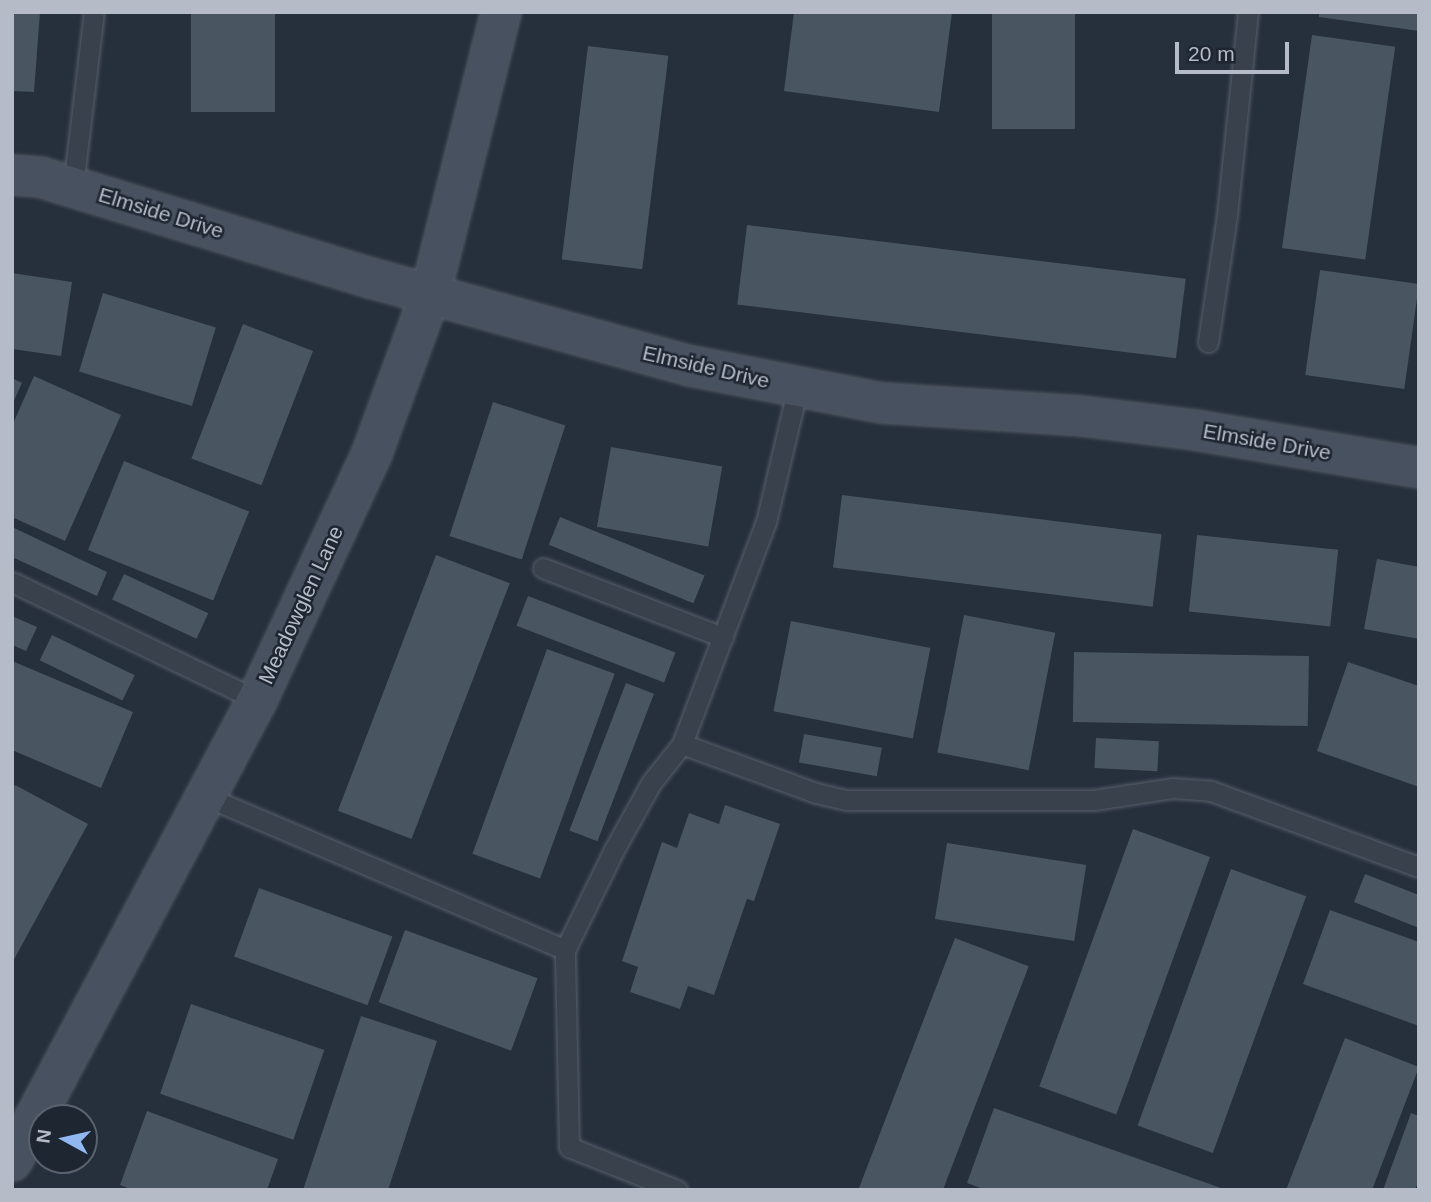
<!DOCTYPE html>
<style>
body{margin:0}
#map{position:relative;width:1431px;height:1202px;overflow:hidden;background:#262f3c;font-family:Helvetica,sans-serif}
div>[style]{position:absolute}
.building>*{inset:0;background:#4a5562;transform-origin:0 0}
.roads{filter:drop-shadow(0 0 2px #575f6a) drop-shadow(0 0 2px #575f6a)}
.lane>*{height:19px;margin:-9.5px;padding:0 9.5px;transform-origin:9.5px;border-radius:9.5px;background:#39414c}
.secondary>*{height:38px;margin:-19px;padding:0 19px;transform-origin:19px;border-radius:19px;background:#48515f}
span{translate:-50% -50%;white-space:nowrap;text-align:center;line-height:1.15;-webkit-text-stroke:5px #1e2631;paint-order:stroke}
.street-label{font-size:21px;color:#b5bcc7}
.frame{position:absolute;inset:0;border:14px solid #b5bcc7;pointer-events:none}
.north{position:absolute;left:28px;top:1104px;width:70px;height:70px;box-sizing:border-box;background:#1e2631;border:2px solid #5a626d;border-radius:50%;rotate:278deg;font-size:19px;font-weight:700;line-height:28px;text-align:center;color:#b5bcc7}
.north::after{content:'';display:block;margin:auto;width:24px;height:32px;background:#91b7f0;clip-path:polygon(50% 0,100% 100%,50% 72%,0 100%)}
.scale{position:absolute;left:1175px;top:42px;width:114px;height:32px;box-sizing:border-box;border:4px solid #b5bcc7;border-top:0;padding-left:9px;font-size:21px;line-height:24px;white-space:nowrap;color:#b5bcc7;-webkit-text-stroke:5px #1e2631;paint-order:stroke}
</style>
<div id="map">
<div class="building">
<i style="clip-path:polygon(12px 12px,40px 12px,34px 92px,12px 91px)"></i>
<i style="left:191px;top:12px;width:84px;height:100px"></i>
<i style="clip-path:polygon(794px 12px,952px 12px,939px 112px,784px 91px)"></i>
<i style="left:992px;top:12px;width:83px;height:117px"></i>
<i style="clip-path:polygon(1319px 12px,1419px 12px,1419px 31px,1319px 17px)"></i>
<i style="left:1312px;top:35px;width:84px;height:215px;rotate:8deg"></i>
<i style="left:588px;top:46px;width:81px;height:215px;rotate:7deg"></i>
<i style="left:747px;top:225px;width:442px;height:80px;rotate:7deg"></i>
<i style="left:1320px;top:270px;width:100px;height:106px;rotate:8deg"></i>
<i style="clip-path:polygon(12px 273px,72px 282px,61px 356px,12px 349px)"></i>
<i style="left:103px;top:293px;width:118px;height:82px;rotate:17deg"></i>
<i style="left:243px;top:324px;width:75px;height:144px;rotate:21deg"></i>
<i style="clip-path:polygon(34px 376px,121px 415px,65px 541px,12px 517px,12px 426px)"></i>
<i style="clip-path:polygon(12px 378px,22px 383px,12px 405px)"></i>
<i style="left:493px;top:402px;width:76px;height:141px;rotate:18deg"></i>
<i style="left:611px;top:447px;width:113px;height:81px;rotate:10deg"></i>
<i style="left:124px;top:461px;width:135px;height:96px;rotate:22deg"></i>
<i style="left:842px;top:495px;width:322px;height:73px;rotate:7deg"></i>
<i style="left:560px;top:517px;width:156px;height:30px;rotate:22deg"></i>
<i style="clip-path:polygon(12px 527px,107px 572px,97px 596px,12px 557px)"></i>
<i style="left:1197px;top:535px;width:142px;height:77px;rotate:6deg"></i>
<i style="left:436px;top:555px;width:79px;height:274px;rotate:21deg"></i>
<i style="clip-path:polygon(1377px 559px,1419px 567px,1419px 639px,1364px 629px)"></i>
<i style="left:124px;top:574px;width:93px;height:28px;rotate:25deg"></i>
<i style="left:528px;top:596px;width:158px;height:32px;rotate:21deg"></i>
<i style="left:964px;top:615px;width:93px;height:140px;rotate:11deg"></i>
<i style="clip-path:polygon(12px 616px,37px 627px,26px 651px,12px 645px)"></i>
<i style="left:791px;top:621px;width:142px;height:92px;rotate:11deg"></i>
<i style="left:52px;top:635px;width:92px;height:28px;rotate:26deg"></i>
<i style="left:547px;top:649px;width:72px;height:218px;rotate:20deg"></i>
<i style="left:1074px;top:652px;width:235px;height:70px;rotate:1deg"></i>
<i style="clip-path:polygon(12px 661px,133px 712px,101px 788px,12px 750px)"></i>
<i style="clip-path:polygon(1348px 662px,1419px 686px,1419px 787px,1317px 751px)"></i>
<i style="left:626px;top:683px;width:30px;height:158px;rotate:21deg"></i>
<i style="left:804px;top:734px;width:79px;height:29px;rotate:10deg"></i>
<i style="left:1096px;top:738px;width:63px;height:30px;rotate:3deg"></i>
<i style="clip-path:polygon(15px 785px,88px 824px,12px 963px,12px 790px)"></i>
<i style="clip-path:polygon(725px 805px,780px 824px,754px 901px,747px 899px,714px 995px,688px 986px,680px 1009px,630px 992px,638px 967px,622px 961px,662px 842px,677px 848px,689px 813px,719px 824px)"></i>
<i style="left:1133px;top:829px;width:82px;height:274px;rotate:20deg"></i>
<i style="left:947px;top:843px;width:141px;height:77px;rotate:9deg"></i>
<i style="left:1231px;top:869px;width:80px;height:273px;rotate:20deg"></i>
<i style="clip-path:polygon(1365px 874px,1419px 895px,1419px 928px,1354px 902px)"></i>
<i style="left:259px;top:888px;width:142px;height:73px;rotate:20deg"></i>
<i style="clip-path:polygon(1330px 910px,1419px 942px,1419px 1026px,1303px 984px)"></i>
<i style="left:405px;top:930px;width:141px;height:77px;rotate:20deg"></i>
<i style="left:955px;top:938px;width:79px;height:270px;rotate:21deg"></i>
<i style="left:191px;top:1004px;width:141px;height:95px;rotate:19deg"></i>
<i style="clip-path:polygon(361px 1016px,437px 1041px,388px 1190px,303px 1190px)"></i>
<i style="clip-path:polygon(1345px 1038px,1419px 1067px,1372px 1190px,1286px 1190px)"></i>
<i style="clip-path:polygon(994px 1108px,1224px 1189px,1224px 1190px,986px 1190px,967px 1183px)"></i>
<i style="clip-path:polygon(147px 1111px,278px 1159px,267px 1190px,133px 1190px,120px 1185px)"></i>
<i style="clip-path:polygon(1411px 1113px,1419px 1116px,1419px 1180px,1415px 1190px,1383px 1190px)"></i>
</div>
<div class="roads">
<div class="lane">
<i style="left:73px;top:187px;width:176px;rotate:-83.2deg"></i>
<i style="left:1208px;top:342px;width:128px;rotate:-81.5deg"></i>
<i style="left:1227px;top:215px;width:204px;rotate:-84.1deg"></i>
<i style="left:543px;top:568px;width:193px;rotate:21deg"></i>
<i style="left:12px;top:582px;width:272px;rotate:25.7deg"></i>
<i style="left:682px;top:744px;width:143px;rotate:20.1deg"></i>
<i style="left:816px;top:793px;width:31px;rotate:13deg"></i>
<i style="left:846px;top:800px;width:248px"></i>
<i style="left:1094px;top:800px;width:79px;rotate:-8.7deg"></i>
<i style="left:1172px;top:788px;width:39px;rotate:4deg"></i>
<i style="left:1211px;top:791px;width:221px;rotate:20.1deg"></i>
<i style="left:207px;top:797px;width:389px;rotate:23.1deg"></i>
<i style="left:677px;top:1190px;width:116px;rotate:-158.3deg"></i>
<i style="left:569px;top:1147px;width:197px;rotate:-91.2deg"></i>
<i style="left:565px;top:950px;width:114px;rotate:-63.9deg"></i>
<i style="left:615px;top:848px;width:74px;rotate:-61deg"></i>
<i style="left:651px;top:783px;width:50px;rotate:-51.5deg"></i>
<i style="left:682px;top:744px;width:237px;rotate:-69.3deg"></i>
<i style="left:766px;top:522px;width:139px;rotate:-76.7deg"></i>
</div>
<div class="secondary">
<i style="left:12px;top:175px;width:28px;rotate:4deg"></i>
<i style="left:40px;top:177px;width:346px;rotate:17deg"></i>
<i style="left:371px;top:278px;width:332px;rotate:15.4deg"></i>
<i style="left:691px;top:366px;width:195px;rotate:11deg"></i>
<i style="left:882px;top:403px;width:199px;rotate:3.7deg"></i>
<i style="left:1081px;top:416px;width:115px;rotate:7deg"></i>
<i style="left:1195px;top:430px;width:227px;rotate:9.6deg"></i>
<i style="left:12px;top:1161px;width:522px;rotate:-62.01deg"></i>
<i style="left:257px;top:700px;width:272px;rotate:-65deg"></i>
<i style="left:372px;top:453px;width:168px;rotate:-69.8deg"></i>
<i style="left:430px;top:295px;width:292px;rotate:-75.9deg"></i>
</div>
</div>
<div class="street-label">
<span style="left:161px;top:213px;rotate:17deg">Elmside Drive</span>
<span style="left:706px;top:367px;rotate:13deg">Elmside Drive</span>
<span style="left:1267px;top:442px;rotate:10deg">Elmside Drive</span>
<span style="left:301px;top:605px;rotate:-65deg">Meadowglen Lane</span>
</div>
<div class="frame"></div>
<div class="north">N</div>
<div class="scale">20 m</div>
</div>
